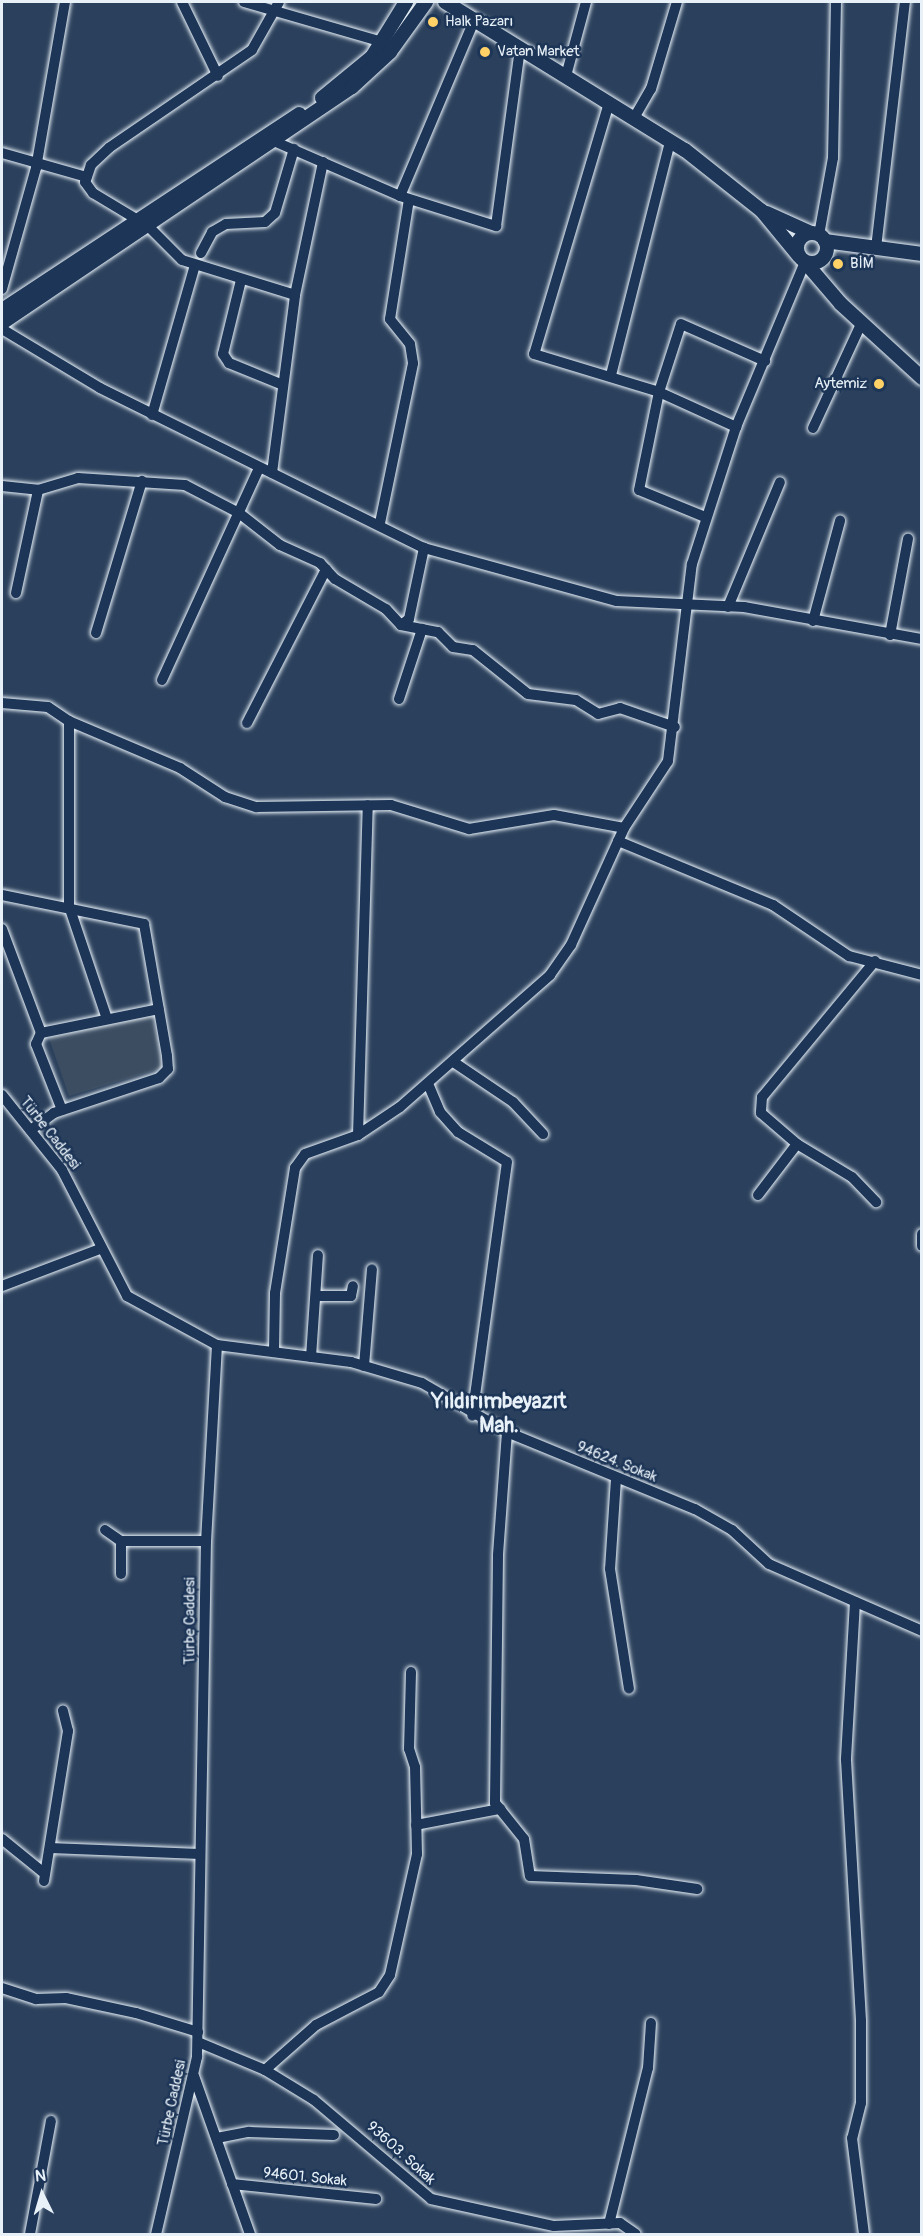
<!DOCTYPE html>
<meta charset="utf-8">
<style>
body{margin:0}
#map{position:relative;width:923px;height:2236px;overflow:hidden;background:#2b405c;font-family:Pangolin,sans-serif}
div>[style]{position:absolute}
.built>*{inset:0;background:#3c4d62}
.roads{filter:drop-shadow(0 0 2px #e8f1f8) drop-shadow(0 0 2px #e8f1f8)}
.minor>*{height:10px;margin:-5px;padding:0 5px;transform-origin:5px;border-radius:5px;background:#1d3557}
.major>*{height:14px;margin:-7px;padding:0 7px;transform-origin:7px;border-radius:7px;background:#1d3557}
.major>.ring{margin:-7px;padding:0;box-sizing:content-box;background:none;border:14px solid #1d3557;border-radius:50%}
.dots>*{width:16px;height:16px;translate:-50% -50%;box-sizing:border-box;border:3px solid #1d3557;border-radius:50%}
span{translate:-50% -50%;white-space:nowrap;text-align:center;line-height:1.15;-webkit-text-stroke:5px #1d3557;paint-order:stroke}
.poi-label{font-size:15px;color:#e8f1f8}
.left{translate:0 -50%;text-align:left}
.right{translate:-100% -50%;text-align:right}
.street-label{font-size:15px;color:#e8f1f8}
.district-label{font-size:21px;color:#e8f1f8;font-weight:700}
.frame{position:absolute;inset:0;border:3px solid #e8f1f8;pointer-events:none}
.north{position:absolute;left:12px;top:2164px;width:60px;height:60px;-webkit-text-stroke:4px #1d3557;paint-order:stroke;rotate:355deg;font-size:16px;font-weight:700;line-height:24px;text-align:center;color:#e8f1f8}
.north::after{content:'';display:block;margin:auto;width:21px;height:27px;background:#e8f1f8;clip-path:polygon(50% 0,100% 100%,50% 72%,0 100%)}
</style>
<div id="map">
<div class="built">
<i style="clip-path:polygon(152px 1015px,163px 1068px,69px 1096px,49px 1038px)"></i>
</div>
<div class="roads">
<div class="minor">
<i style="left:182px;top:2px;width:82px;rotate:64.1deg"></i>
<i style="left:244px;top:2px;width:145px;rotate:16.1deg"></i>
<i style="left:279px;top:2px;width:55px;rotate:119.4deg"></i>
<i style="left:252px;top:50px;width:173px;rotate:145.6deg"></i>
<i style="left:109px;top:148px;width:25px;rotate:137deg"></i>
<i style="left:91px;top:165px;width:18px;rotate:109deg"></i>
<i style="left:85px;top:182px;width:14px;rotate:54deg"></i>
<i style="left:93px;top:193px;width:64px;rotate:31deg"></i>
<i style="left:148px;top:226px;width:48px;rotate:45deg"></i>
<i style="left:182px;top:260px;width:118px;rotate:17.2deg"></i>
<i style="left:566px;top:76px;width:77px;rotate:-74.9deg"></i>
<i style="left:609px;top:103px;width:262px;rotate:106.6deg"></i>
<i style="left:534px;top:354px;width:131px;rotate:16.9deg"></i>
<i style="left:659px;top:392px;width:85px;rotate:24.4deg"></i>
<i style="left:634px;top:118px;width:34px;rotate:-60deg"></i>
<i style="left:651px;top:89px;width:91px;rotate:-73.4deg"></i>
<i style="left:269px;top:139px;width:143px;rotate:23.5deg"></i>
<i style="left:400px;top:196px;width:101px;rotate:17.4deg"></i>
<i style="left:496px;top:226px;width:180px;rotate:-82.3deg"></i>
<i style="left:2px;top:153px;width:88px;rotate:15.8deg"></i>
<i style="left:400px;top:196px;width:190px;rotate:-67.1deg"></i>
<i style="left:819px;top:235px;width:78px;rotate:-79.7deg"></i>
<i style="left:833px;top:158px;width:156px;rotate:-88.9deg"></i>
<i style="left:876px;top:248px;width:248px;rotate:-83.3deg"></i>
<i style="left:201px;top:253px;width:24px;rotate:-62deg"></i>
<i style="left:212px;top:232px;width:16px;rotate:-30deg"></i>
<i style="left:226px;top:224px;width:39px;rotate:-3deg"></i>
<i style="left:265px;top:222px;width:13px;rotate:-42deg"></i>
<i style="left:275px;top:213px;width:67px;rotate:-73.5deg"></i>
<i style="left:241px;top:280px;width:76px;rotate:103.7deg"></i>
<i style="left:223px;top:354px;width:11px;rotate:56deg"></i>
<i style="left:229px;top:363px;width:58px;rotate:22.2deg"></i>
<i style="left:2px;top:289px;width:126px;rotate:-74.3deg"></i>
<i style="left:36px;top:168px;width:169px;rotate:-80.1deg"></i>
<i style="left:2px;top:329px;width:114px;rotate:31deg"></i>
<i style="left:100px;top:388px;width:361px;rotate:26.3deg"></i>
<i style="left:424px;top:548px;width:200px;rotate:15.4deg"></i>
<i style="left:617px;top:601px;width:127px;rotate:2.7deg"></i>
<i style="left:744px;top:607px;width:181px;rotate:10.2deg"></i>
<i style="left:611px;top:375px;width:241px;rotate:-75.8deg"></i>
<i style="left:152px;top:415px;width:156px;rotate:-74deg"></i>
<i style="left:813px;top:428px;width:115px;rotate:-65.2deg"></i>
<i style="left:272px;top:473px;width:179px;rotate:-82.6deg"></i>
<i style="left:295px;top:295px;width:136px;rotate:-78.1deg"></i>
<i style="left:2px;top:486px;width:36px;rotate:6deg"></i>
<i style="left:38px;top:490px;width:42px;rotate:-16.7deg"></i>
<i style="left:78px;top:478px;width:107px;rotate:3.7deg"></i>
<i style="left:185px;top:485px;width:61px;rotate:27.4deg"></i>
<i style="left:239px;top:513px;width:52px;rotate:38deg"></i>
<i style="left:280px;top:545px;width:44px;rotate:24.2deg"></i>
<i style="left:320px;top:563px;width:22px;rotate:47deg"></i>
<i style="left:335px;top:579px;width:59px;rotate:30.5deg"></i>
<i style="left:386px;top:609px;width:22px;rotate:47deg"></i>
<i style="left:401px;top:625px;width:38px;rotate:11deg"></i>
<i style="left:438px;top:632px;width:21px;rotate:45deg"></i>
<i style="left:453px;top:647px;width:20px;rotate:9deg"></i>
<i style="left:473px;top:650px;width:70px;rotate:38.7deg"></i>
<i style="left:528px;top:694px;width:48px;rotate:7.1deg"></i>
<i style="left:576px;top:700px;width:26px;rotate:32deg"></i>
<i style="left:598px;top:714px;width:23px;rotate:-15deg"></i>
<i style="left:620px;top:708px;width:58px;rotate:19.1deg"></i>
<i style="left:705px;top:517px;width:71px;rotate:-157.8deg"></i>
<i style="left:639px;top:490px;width:100px;rotate:-78.5deg"></i>
<i style="left:659px;top:392px;width:71px;rotate:-72.1deg"></i>
<i style="left:681px;top:324px;width:92px;rotate:23.8deg"></i>
<i style="left:380px;top:523px;width:163px;rotate:-78.3deg"></i>
<i style="left:413px;top:363px;width:19px;rotate:-99deg"></i>
<i style="left:410px;top:344px;width:32px;rotate:-129deg"></i>
<i style="left:390px;top:319px;width:121px;rotate:-81deg"></i>
<i style="left:16px;top:593px;width:105px;rotate:-77.9deg"></i>
<i style="left:728px;top:607px;width:135px;rotate:-67.4deg"></i>
<i style="left:813px;top:621px;width:104px;rotate:-74.9deg"></i>
<i style="left:401px;top:625px;width:10px;rotate:-37deg"></i>
<i style="left:409px;top:619px;width:73px;rotate:-78.1deg"></i>
<i style="left:96px;top:633px;width:159px;rotate:-73.2deg"></i>
<i style="left:890px;top:635px;width:98px;rotate:-79.4deg"></i>
<i style="left:162px;top:680px;width:233px;rotate:-65.4deg"></i>
<i style="left:399px;top:699px;width:74px;rotate:-71.8deg"></i>
<i style="left:2px;top:703px;width:46px;rotate:5deg"></i>
<i style="left:48px;top:707px;width:25px;rotate:34deg"></i>
<i style="left:69px;top:721px;width:121px;rotate:22.9deg"></i>
<i style="left:180px;top:768px;width:54px;rotate:32.8deg"></i>
<i style="left:225px;top:797px;width:33px;rotate:18deg"></i>
<i style="left:256px;top:807px;width:135px;rotate:-0.8deg"></i>
<i style="left:391px;top:805px;width:82px;rotate:17.1deg"></i>
<i style="left:469px;top:829px;width:86px;rotate:-9.4deg"></i>
<i style="left:554px;top:815px;width:71px;rotate:10.5deg"></i>
<i style="left:624px;top:828px;width:80px;rotate:-56.7deg"></i>
<i style="left:668px;top:761px;width:198px;rotate:-83.1deg"></i>
<i style="left:692px;top:564px;width:144px;rotate:-72.2deg"></i>
<i style="left:736px;top:427px;width:179px;rotate:-67.3deg"></i>
<i style="left:69px;top:721px;width:185px;rotate:90deg"></i>
<i style="left:69px;top:906px;width:119px;rotate:71.4deg"></i>
<i style="left:247px;top:723px;width:173px;rotate:-62.8deg"></i>
<i style="left:618px;top:841px;width:168px;rotate:22.4deg"></i>
<i style="left:773px;top:905px;width:92px;rotate:33.9deg"></i>
<i style="left:849px;top:956px;width:75px;rotate:14.6deg"></i>
<i style="left:2px;top:895px;width:145px;rotate:11.5deg"></i>
<i style="left:144px;top:924px;width:134px;rotate:80.1deg"></i>
<i style="left:167px;top:1056px;width:13px;rotate:86deg"></i>
<i style="left:168px;top:1069px;width:13px;rotate:135deg"></i>
<i style="left:159px;top:1078px;width:111px;rotate:161.6deg"></i>
<i style="left:54px;top:1113px;width:29px;rotate:144deg"></i>
<i style="left:2px;top:929px;width:111px;rotate:69.4deg"></i>
<i style="left:875px;top:961px;width:177px;rotate:129.7deg"></i>
<i style="left:762px;top:1097px;width:16px;rotate:94deg"></i>
<i style="left:761px;top:1113px;width:48px;rotate:40.7deg"></i>
<i style="left:797px;top:1144px;width:64px;rotate:31deg"></i>
<i style="left:852px;top:1177px;width:35px;rotate:46deg"></i>
<i style="left:455px;top:1063px;width:70px;rotate:33.9deg"></i>
<i style="left:513px;top:1102px;width:44px;rotate:46.8deg"></i>
<i style="left:429px;top:1086px;width:28px;rotate:67deg"></i>
<i style="left:440px;top:1112px;width:27px;rotate:48deg"></i>
<i style="left:458px;top:1132px;width:57px;rotate:31.5deg"></i>
<i style="left:507px;top:1162px;width:256px;rotate:97.8deg"></i>
<i style="left:2px;top:1095px;width:96px;rotate:51.3deg"></i>
<i style="left:62px;top:1170px;width:142px;rotate:62.7deg"></i>
<i style="left:127px;top:1296px;width:102px;rotate:28.6deg"></i>
<i style="left:217px;top:1345px;width:196px;rotate:93.2deg"></i>
<i style="left:206px;top:1541px;width:516px;rotate:91deg"></i>
<i style="left:197px;top:2057px;width:182px;rotate:103deg"></i>
<i style="left:62px;top:1110px;width:71px;rotate:-111.5deg"></i>
<i style="left:36px;top:1044px;width:12px;rotate:-66deg"></i>
<i style="left:41px;top:1033px;width:120px;rotate:-11.5deg"></i>
<i style="left:358px;top:1135px;width:330px;rotate:-88.3deg"></i>
<i style="left:758px;top:1195px;width:64px;rotate:-52.6deg"></i>
<i style="left:922px;top:1234px;width:12px;rotate:90deg"></i>
<i style="left:2px;top:1286px;width:105px;rotate:-20.7deg"></i>
<i style="left:316px;top:1296px;width:35px"></i>
<i style="left:351px;top:1296px;width:10px;rotate:-79deg"></i>
<i style="left:217px;top:1345px;width:135px;rotate:7.2deg"></i>
<i style="left:351px;top:1362px;width:74px;rotate:16.5deg"></i>
<i style="left:422px;top:1383px;width:98px;rotate:30deg"></i>
<i style="left:507px;top:1432px;width:203px;rotate:22.3deg"></i>
<i style="left:695px;top:1509px;width:43px;rotate:29.6deg"></i>
<i style="left:732px;top:1530px;width:50px;rotate:42.6deg"></i>
<i style="left:769px;top:1564px;width:167px;rotate:23.6deg"></i>
<i style="left:274px;top:1351px;width:58px;rotate:-89deg"></i>
<i style="left:275px;top:1293px;width:127px;rotate:-80.9deg"></i>
<i style="left:295px;top:1168px;width:17px;rotate:-54deg"></i>
<i style="left:305px;top:1154px;width:56px;rotate:-19.7deg"></i>
<i style="left:358px;top:1135px;width:50px;rotate:-33.7deg"></i>
<i style="left:400px;top:1107px;width:200px;rotate:-41.3deg"></i>
<i style="left:550px;top:975px;width:37px;rotate:-55deg"></i>
<i style="left:571px;top:945px;width:128px;rotate:-65.6deg"></i>
<i style="left:311px;top:1357px;width:102px;rotate:-86.1deg"></i>
<i style="left:364px;top:1366px;width:97px;rotate:-85.3deg"></i>
<i style="left:507px;top:1432px;width:124px;rotate:94.2deg"></i>
<i style="left:498px;top:1556px;width:247px;rotate:90.7deg"></i>
<i style="left:495px;top:1803px;width:46px;rotate:51.1deg"></i>
<i style="left:524px;top:1839px;width:37px;rotate:81deg"></i>
<i style="left:530px;top:1876px;width:106px;rotate:2.2deg"></i>
<i style="left:636px;top:1880px;width:62px;rotate:8.4deg"></i>
<i style="left:616px;top:1479px;width:90px;rotate:93.8deg"></i>
<i style="left:610px;top:1569px;width:121px;rotate:81deg"></i>
<i style="left:105px;top:1530px;width:19px;rotate:35deg"></i>
<i style="left:121px;top:1541px;width:85px"></i>
<i style="left:121px;top:1541px;width:33px;rotate:90deg"></i>
<i style="left:855px;top:1602px;width:158px;rotate:93.3deg"></i>
<i style="left:846px;top:1760px;width:261px;rotate:86.7deg"></i>
<i style="left:861px;top:2021px;width:82px;rotate:90deg"></i>
<i style="left:861px;top:2103px;width:36px;rotate:104deg"></i>
<i style="left:852px;top:2138px;width:97px;rotate:82.9deg"></i>
<i style="left:416px;top:1825px;width:86px;rotate:-10.8deg"></i>
<i style="left:2px;top:1839px;width:55px;rotate:39.1deg"></i>
<i style="left:50px;top:1848px;width:150px;rotate:2.3deg"></i>
<i style="left:44px;top:1881px;width:152px;rotate:-80.9deg"></i>
<i style="left:68px;top:1731px;width:21px;rotate:-104deg"></i>
<i style="left:2px;top:1988px;width:36px;rotate:18deg"></i>
<i style="left:36px;top:1999px;width:30px;rotate:-2deg"></i>
<i style="left:66px;top:1998px;width:72px;rotate:12.1deg"></i>
<i style="left:136px;top:2013px;width:65px;rotate:17deg"></i>
<i style="left:198px;top:2042px;width:73px;rotate:22.7deg"></i>
<i style="left:265px;top:2070px;width:57px;rotate:31.5deg"></i>
<i style="left:314px;top:2100px;width:153px;rotate:40.2deg"></i>
<i style="left:431px;top:2199px;width:126px;rotate:12.4deg"></i>
<i style="left:554px;top:2226px;width:66px;rotate:-2.6deg"></i>
<i style="left:620px;top:2223px;width:19px;rotate:35deg"></i>
<i style="left:265px;top:2070px;width:68px;rotate:-41.4deg"></i>
<i style="left:316px;top:2025px;width:71px;rotate:-27.6deg"></i>
<i style="left:379px;top:1992px;width:20px;rotate:-57deg"></i>
<i style="left:390px;top:1975px;width:124px;rotate:-77.4deg"></i>
<i style="left:417px;top:1854px;width:87px;rotate:-91.3deg"></i>
<i style="left:415px;top:1767px;width:19px;rotate:-108deg"></i>
<i style="left:409px;top:1749px;width:77px;rotate:-88.5deg"></i>
<i style="left:194px;top:2076px;width:168px;rotate:70.5deg"></i>
<i style="left:217px;top:2138px;width:33px;rotate:-11deg"></i>
<i style="left:249px;top:2132px;width:85px;rotate:2deg"></i>
<i style="left:232px;top:2184px;width:145px;rotate:5.9deg"></i>
<i style="left:609px;top:2224px;width:161px;rotate:-76deg"></i>
<i style="left:648px;top:2068px;width:45px;rotate:-86.2deg"></i>
<i style="left:30px;top:2234px;width:115px;rotate:-79.5deg"></i>
</div>
<div class="major">
<i style="left:445px;top:2px;width:282px;rotate:31.7deg"></i>
<i style="left:685px;top:150px;width:98px;rotate:38.4deg"></i>
<i style="left:762px;top:211px;width:58px;rotate:50.6deg"></i>
<i style="left:322px;top:98px;width:65px;rotate:-39.4deg"></i>
<i style="left:372px;top:57px;width:65px;rotate:-58.3deg"></i>
<i style="left:767px;top:213px;width:48px;rotate:24.4deg"></i>
<i class="ring" style="left:797px;top:233px;width:16px;height:16px"></i>
<i style="left:825px;top:241px;width:98px;rotate:7.6deg"></i>
<i style="left:805px;top:262px;width:55px;rotate:49.4deg"></i>
<i style="left:841px;top:304px;width:110px;rotate:42.4deg"></i>
<i style="left:2px;top:310px;width:356px;rotate:-33.4deg"></i>
<i style="left:2px;top:323px;width:422px;rotate:-34deg"></i>
<i style="left:352px;top:87px;width:52px;rotate:-42.6deg"></i>
<i style="left:390px;top:52px;width:62px;rotate:-54.2deg"></i>
</div>
</div>
<div class="dots">
<i style="left:433px;top:22px;background:#ffd166"></i>
<i style="left:485px;top:52px;background:#ffd166"></i>
<i style="left:838px;top:264px;background:#ffd166"></i>
<i style="left:879px;top:384px;background:#ffd166"></i>
</div>
<div class="poi-label">
<span class="left" style="left:445px;top:22px">Halk Pazarı</span>
<span class="left" style="left:497px;top:52px">Vatan Market</span>
<span class="left" style="left:850px;top:264px">BİM</span>
<span class="right" style="left:867px;top:384px">Aytemiz</span>
</div>
<div class="street-label">
<span style="left:50px;top:1133px;rotate:52deg">Türbe Caddesi</span>
<span style="left:617px;top:1462px;rotate:22deg">94624. Sokak</span>
<span style="left:190px;top:1621px;rotate:-90deg">Türbe Caddesi</span>
<span style="left:172px;top:2103px;rotate:-78deg">Türbe Caddesi</span>
<span style="left:401px;top:2153px;rotate:42deg">93603. Sokak</span>
<span style="left:305px;top:2177px;rotate:6deg">94601. Sokak</span>
</div>
<div class="district-label">
<span style="left:499px;top:1414px">Yıldırımbeyazıt<br>Mah.</span>
</div>
<div class="frame"></div>
<div class="north">N</div>
</div>
